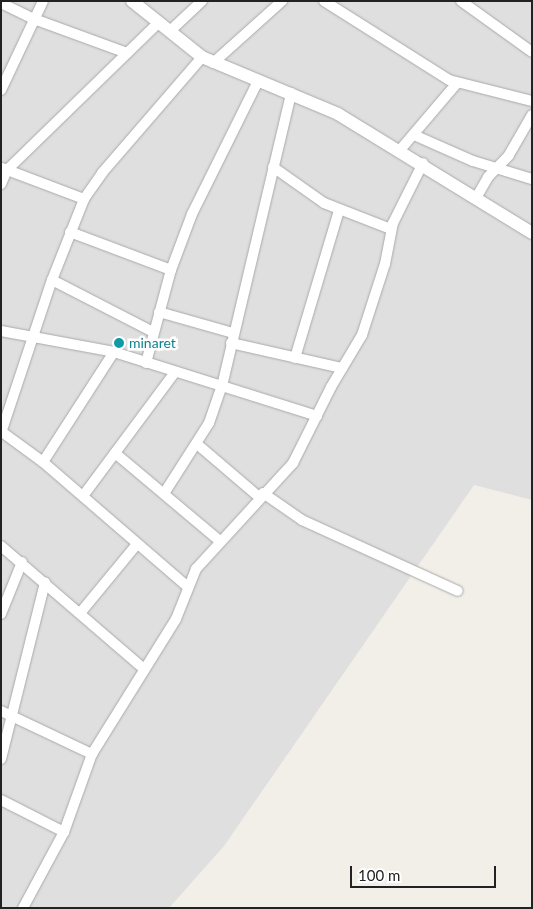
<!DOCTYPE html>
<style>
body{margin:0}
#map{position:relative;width:533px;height:909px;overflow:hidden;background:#f2efe9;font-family:Lato,sans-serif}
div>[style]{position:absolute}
.residential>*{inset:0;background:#e0dfdf}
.roads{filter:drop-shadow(0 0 1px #a9a9a9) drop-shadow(0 0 1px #a9a9a9)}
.minor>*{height:10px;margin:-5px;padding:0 5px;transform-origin:5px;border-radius:5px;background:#fff}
.tertiary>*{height:12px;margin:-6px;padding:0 6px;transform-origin:6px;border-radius:6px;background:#fff}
.dots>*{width:14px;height:14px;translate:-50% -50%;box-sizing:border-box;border:2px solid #fff;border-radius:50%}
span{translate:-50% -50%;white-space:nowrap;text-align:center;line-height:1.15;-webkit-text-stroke:5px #fff;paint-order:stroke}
.culture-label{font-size:14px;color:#0d838f}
.left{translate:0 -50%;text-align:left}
.frame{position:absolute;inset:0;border:2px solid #222;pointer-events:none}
.scale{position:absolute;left:350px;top:866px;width:146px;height:22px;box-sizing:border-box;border:2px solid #222;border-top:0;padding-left:6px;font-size:15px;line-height:18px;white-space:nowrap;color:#222;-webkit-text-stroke:4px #fff;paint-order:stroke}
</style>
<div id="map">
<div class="residential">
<i style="clip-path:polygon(1px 1px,532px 1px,532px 500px,474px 485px,224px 846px,169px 908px,1px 908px)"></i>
</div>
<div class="roads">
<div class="minor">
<i style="left:324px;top:1px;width:148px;rotate:32.3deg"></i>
<i style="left:449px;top:80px;width:86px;rotate:14.2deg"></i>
<i style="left:461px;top:1px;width:87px;rotate:35.7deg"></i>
<i style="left:1px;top:3px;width:37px;rotate:26deg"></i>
<i style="left:34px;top:19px;width:99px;rotate:20.1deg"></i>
<i style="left:170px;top:31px;width:44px;rotate:-43.2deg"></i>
<i style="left:213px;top:63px;width:93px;rotate:-41.9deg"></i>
<i style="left:1px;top:90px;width:98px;rotate:-64.7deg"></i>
<i style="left:414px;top:135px;width:64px;rotate:23.8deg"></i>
<i style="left:473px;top:161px;width:62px;rotate:17deg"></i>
<i style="left:400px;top:150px;width:88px;rotate:-49.6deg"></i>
<i style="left:273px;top:167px;width:62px;rotate:35.2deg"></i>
<i style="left:324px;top:203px;width:72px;rotate:21.2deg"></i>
<i style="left:2px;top:168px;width:88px;rotate:20.7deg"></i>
<i style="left:1px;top:184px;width:15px;rotate:-67deg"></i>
<i style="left:7px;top:170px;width:212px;rotate:-44.2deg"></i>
<i style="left:476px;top:198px;width:24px;rotate:-60deg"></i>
<i style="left:488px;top:177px;width:30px;rotate:-46deg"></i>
<i style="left:509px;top:155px;width:46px;rotate:-60.1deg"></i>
<i style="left:70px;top:232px;width:108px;rotate:20.6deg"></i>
<i style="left:52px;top:280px;width:114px;rotate:27.2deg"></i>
<i style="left:159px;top:312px;width:77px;rotate:15.8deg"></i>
<i style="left:1px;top:331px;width:115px;rotate:10.5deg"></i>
<i style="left:114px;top:352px;width:213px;rotate:17.5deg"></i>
<i style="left:231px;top:343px;width:114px;rotate:12.7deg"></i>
<i style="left:295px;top:358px;width:154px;rotate:-73.4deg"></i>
<i style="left:146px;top:363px;width:96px;rotate:-75deg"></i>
<i style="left:171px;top:270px;width:60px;rotate:-69.4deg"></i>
<i style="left:192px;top:214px;width:148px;rotate:-63.6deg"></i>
<i style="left:2px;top:432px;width:51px;rotate:36.2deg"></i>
<i style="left:43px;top:462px;width:191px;rotate:40.8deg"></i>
<i style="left:1px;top:433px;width:161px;rotate:-71.6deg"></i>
<i style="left:52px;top:280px;width:87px;rotate:-68.4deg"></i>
<i style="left:84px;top:199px;width:32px;rotate:-55deg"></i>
<i style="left:102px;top:173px;width:153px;rotate:-49.2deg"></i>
<i style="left:197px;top:444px;width:82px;rotate:40.5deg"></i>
<i style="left:115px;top:453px;width:137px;rotate:40deg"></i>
<i style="left:43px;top:462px;width:131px;rotate:-57.2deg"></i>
<i style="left:165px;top:492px;width:82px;rotate:-57.5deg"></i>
<i style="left:209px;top:423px;width:39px;rotate:-71deg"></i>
<i style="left:222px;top:386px;width:301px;rotate:-76.7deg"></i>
<i style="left:263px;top:493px;width:47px;rotate:34.7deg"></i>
<i style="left:302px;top:520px;width:171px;rotate:24.5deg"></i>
<i style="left:83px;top:496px;width:154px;rotate:-53.4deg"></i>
<i style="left:1px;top:546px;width:189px;rotate:40.7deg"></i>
<i style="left:81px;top:612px;width:88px;rotate:-50.5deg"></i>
<i style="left:1px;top:614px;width:56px;rotate:-68deg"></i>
<i style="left:1px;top:711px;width:101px;rotate:25.3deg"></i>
<i style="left:1px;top:759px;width:182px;rotate:-76deg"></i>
<i style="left:1px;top:800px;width:71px;rotate:26.9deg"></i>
<i style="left:23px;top:908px;width:86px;rotate:-61.7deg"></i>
<i style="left:64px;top:832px;width:83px;rotate:-70.3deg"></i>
<i style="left:92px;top:754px;width:159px;rotate:-58.1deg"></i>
<i style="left:176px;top:619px;width:54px;rotate:-68.2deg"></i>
<i style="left:196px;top:569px;width:144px;rotate:-47.5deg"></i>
<i style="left:293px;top:463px;width:85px;rotate:-63.4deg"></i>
<i style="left:331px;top:387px;width:61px;rotate:-59.2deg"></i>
<i style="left:362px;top:335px;width:75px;rotate:-72.1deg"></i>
<i style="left:385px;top:264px;width:42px;rotate:-79deg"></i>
<i style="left:393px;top:223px;width:67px;rotate:-63.4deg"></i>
</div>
<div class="tertiary">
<i style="left:132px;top:1px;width:90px;rotate:38.7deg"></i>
<i style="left:202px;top:57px;width:147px;rotate:22.7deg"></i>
<i style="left:338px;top:114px;width:228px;rotate:31.5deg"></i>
</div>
</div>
<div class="dots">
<i style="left:119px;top:343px;background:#0f9aa8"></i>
</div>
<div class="culture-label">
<span class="left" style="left:129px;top:343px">minaret</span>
</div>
<div class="frame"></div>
<div class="scale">100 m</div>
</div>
